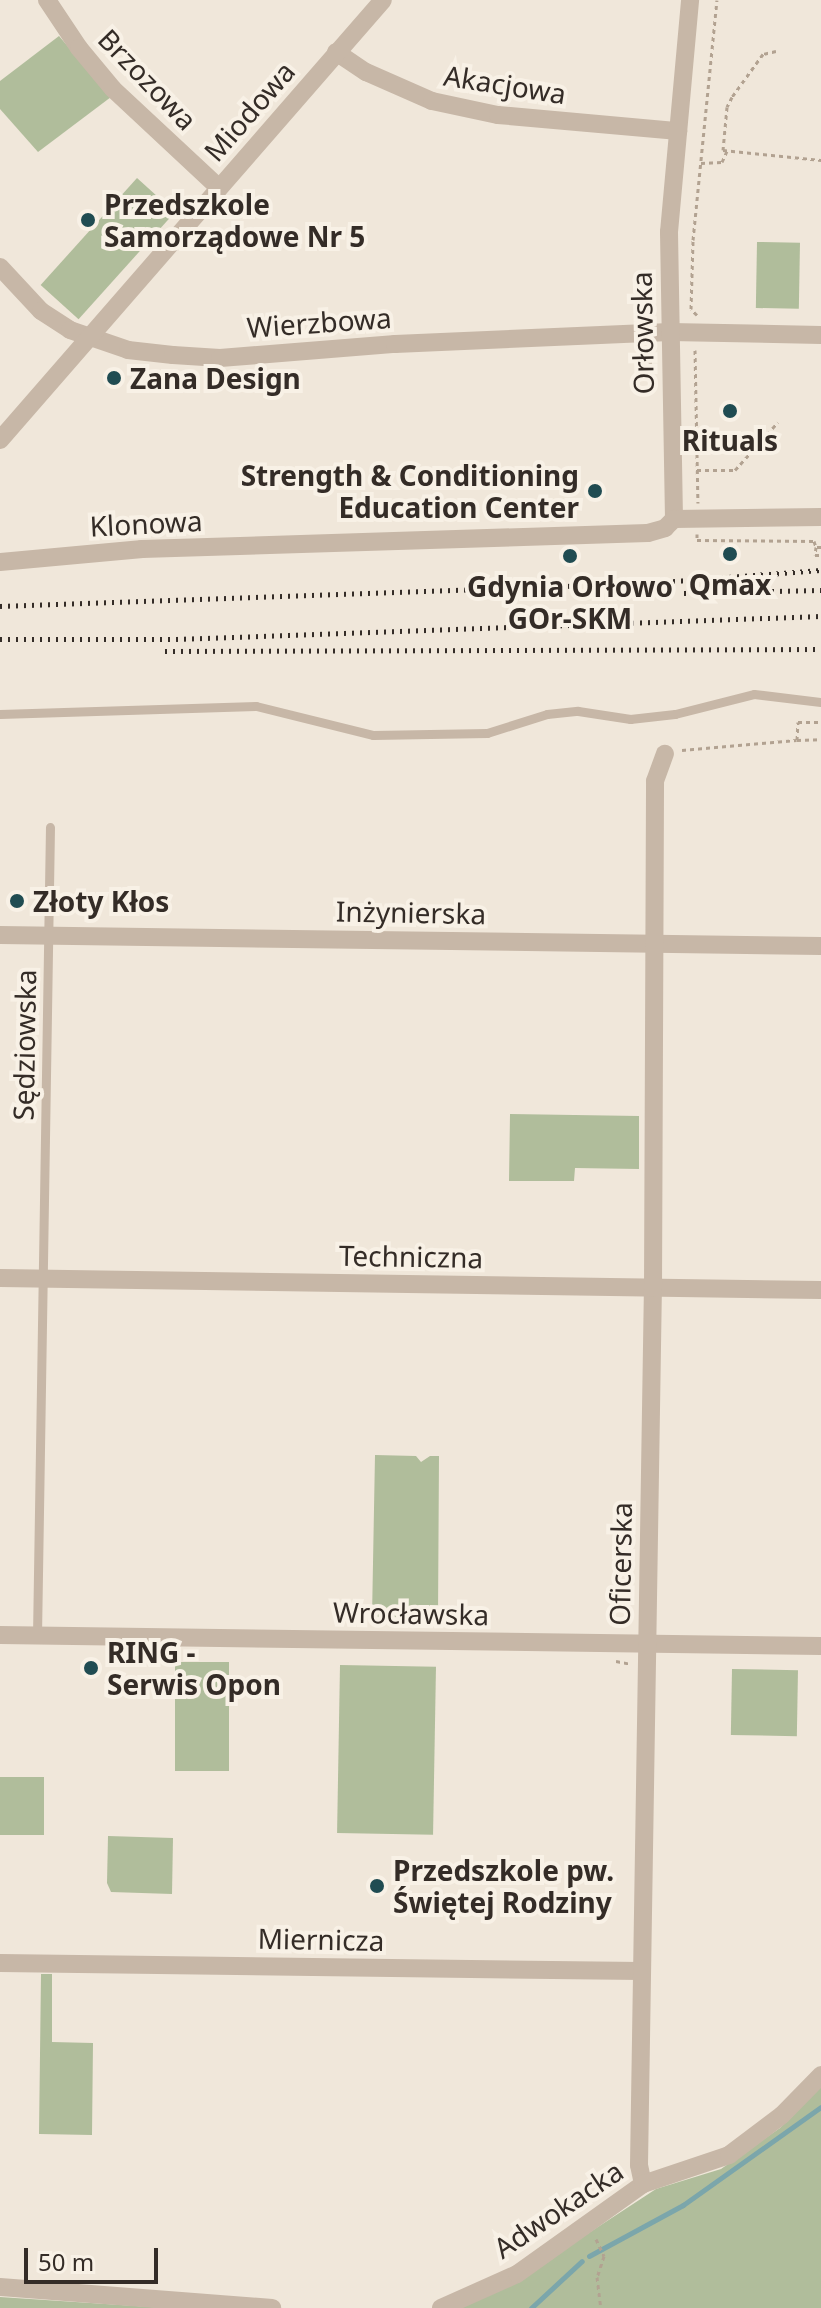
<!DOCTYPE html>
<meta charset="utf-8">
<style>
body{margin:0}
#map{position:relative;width:821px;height:2308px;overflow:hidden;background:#f0e7da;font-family:"Noto Sans",sans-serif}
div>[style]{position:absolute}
.green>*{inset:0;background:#b0bd9b;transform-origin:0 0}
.stream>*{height:5px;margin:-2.5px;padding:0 2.5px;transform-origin:2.5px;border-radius:2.5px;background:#7ba6ab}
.path>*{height:3px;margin-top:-1.5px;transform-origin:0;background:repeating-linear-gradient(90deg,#b2a291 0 4px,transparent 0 8px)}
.service>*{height:9px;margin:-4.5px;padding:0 4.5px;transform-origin:4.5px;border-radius:4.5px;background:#c7b7a7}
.minor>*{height:18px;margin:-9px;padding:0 9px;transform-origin:9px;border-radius:9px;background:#c7b7a7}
.rail>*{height:5px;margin-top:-2.5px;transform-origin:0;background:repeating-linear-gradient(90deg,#342c27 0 2px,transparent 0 8px)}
.dots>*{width:22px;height:22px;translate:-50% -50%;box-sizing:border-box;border:4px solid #f8f1e6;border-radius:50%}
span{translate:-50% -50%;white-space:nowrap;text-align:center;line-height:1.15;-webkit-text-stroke:8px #f8f1e6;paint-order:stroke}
.street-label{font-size:28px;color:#342c27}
.poi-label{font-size:28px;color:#342c27;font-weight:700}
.left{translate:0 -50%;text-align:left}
.right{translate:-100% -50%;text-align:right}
.scale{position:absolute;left:24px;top:2248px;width:134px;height:36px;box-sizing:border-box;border:4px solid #342c27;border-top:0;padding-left:10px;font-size:24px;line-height:28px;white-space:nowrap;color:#342c27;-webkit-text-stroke:6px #f8f1e6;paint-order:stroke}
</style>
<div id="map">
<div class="green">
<i style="clip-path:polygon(59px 36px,111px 97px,38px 152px,0 109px,0 81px)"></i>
<i style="left:137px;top:178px;width:51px;height:144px;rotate:42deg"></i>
<i style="left:757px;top:242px;width:43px;height:66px;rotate:1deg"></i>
<i style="clip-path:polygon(510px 1114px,639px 1116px,639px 1169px,575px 1168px,574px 1181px,509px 1181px)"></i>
<i style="clip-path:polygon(375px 1455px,416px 1456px,421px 1462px,430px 1456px,439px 1456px,438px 1617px,372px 1617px)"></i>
<i style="left:175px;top:1662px;width:54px;height:109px"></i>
<i style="left:340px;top:1665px;width:96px;height:168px;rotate:1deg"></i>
<i style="left:732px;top:1669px;width:66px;height:66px;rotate:1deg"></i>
<i style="left:0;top:1777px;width:44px;height:58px"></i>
<i style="clip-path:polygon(108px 1836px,173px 1838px,172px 1894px,111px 1892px,107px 1883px)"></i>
<i style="clip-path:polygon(41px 1974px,52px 1974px,52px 2042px,93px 2043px,92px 2135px,39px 2134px)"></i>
<i style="clip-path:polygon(821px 2085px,821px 2308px,459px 2308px,503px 2289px,656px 2189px,721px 2169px,780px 2128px)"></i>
<i style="clip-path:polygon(0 2297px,166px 2308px,0 2308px)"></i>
</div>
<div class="stream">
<i style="left:589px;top:2256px;width:107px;rotate:-28.5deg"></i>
<i style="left:683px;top:2205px;width:169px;rotate:-35.4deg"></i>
<i style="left:531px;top:2308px;width:69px;rotate:-42.7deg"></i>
</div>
<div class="path">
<i style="left:776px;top:51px;width:13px;rotate:167deg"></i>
<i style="left:763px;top:54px;width:53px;rotate:125.8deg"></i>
<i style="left:732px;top:97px;width:11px;rotate:117deg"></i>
<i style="left:727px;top:107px;width:43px;rotate:95.3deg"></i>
<i style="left:723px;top:150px;width:99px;rotate:5.8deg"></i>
<i style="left:701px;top:163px;width:21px;rotate:-3deg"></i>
<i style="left:722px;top:162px;width:12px;rotate:-66deg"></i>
<i style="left:697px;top:315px;width:8px;rotate:-135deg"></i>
<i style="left:691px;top:309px;width:69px;rotate:-88.3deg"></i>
<i style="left:693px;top:240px;width:241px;rotate:-84.3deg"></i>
<i style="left:695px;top:350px;width:153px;rotate:88.9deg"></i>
<i style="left:648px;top:352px;width:11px;rotate:90deg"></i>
<i style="left:648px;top:363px;width:5px"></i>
<i style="left:697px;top:470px;width:38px"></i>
<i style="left:735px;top:470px;width:64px;rotate:-48.1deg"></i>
<i style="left:697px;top:534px;width:6px;rotate:90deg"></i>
<i style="left:697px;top:540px;width:117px;rotate:0.5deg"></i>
<i style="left:814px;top:541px;width:6px;rotate:72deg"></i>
<i style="left:821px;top:547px;width:5px;rotate:180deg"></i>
<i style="left:816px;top:547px;width:8px;rotate:97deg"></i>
<i style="left:815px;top:555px;width:6px"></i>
<i style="left:797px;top:740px;width:24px;rotate:-2deg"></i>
<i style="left:682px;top:750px;width:115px;rotate:-5deg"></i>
<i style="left:797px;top:740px;width:18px;rotate:-87deg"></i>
<i style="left:798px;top:722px;width:23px"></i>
<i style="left:616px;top:1661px;width:15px;rotate:11deg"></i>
<i style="left:596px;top:2239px;width:19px;rotate:65deg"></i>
<i style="left:604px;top:2256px;width:22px;rotate:108deg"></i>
<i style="left:597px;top:2277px;width:31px;rotate:83deg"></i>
</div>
<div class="service">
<i style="left:0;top:714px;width:256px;rotate:-1.8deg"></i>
<i style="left:256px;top:706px;width:121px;rotate:13.9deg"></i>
<i style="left:373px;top:735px;width:114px;rotate:-1deg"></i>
<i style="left:487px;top:733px;width:63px;rotate:-17.6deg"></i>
<i style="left:547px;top:714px;width:31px;rotate:-6deg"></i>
<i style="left:578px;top:711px;width:53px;rotate:8.7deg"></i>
<i style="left:630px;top:719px;width:45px;rotate:-6.3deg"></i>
<i style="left:675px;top:714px;width:81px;rotate:-14.2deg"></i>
<i style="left:754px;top:694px;width:67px;rotate:6.8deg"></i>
<i style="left:37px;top:1636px;width:809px;rotate:-89.08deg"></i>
</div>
<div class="minor">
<i style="left:47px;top:0;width:58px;rotate:56.3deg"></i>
<i style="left:79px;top:48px;width:53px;rotate:50.3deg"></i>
<i style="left:113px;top:89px;width:145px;rotate:43deg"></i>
<i style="left:336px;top:52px;width:36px;rotate:34deg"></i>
<i style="left:366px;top:72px;width:72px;rotate:23.7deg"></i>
<i style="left:432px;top:101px;width:67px;rotate:12deg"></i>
<i style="left:498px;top:115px;width:181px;rotate:5.1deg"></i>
<i style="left:0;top:267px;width:60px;rotate:47deg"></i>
<i style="left:41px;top:311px;width:35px;rotate:33deg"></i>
<i style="left:70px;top:330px;width:61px;rotate:19deg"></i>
<i style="left:128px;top:350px;width:45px;rotate:6.3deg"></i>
<i style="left:173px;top:355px;width:47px;rotate:3.7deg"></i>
<i style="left:220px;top:358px;width:176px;rotate:-4.6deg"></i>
<i style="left:395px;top:344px;width:275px;rotate:-2.5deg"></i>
<i style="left:670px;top:332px;width:151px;rotate:1.1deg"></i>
<i style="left:0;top:440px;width:583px;rotate:-48.96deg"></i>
<i style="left:674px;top:519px;width:287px;rotate:-91deg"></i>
<i style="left:669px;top:232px;width:233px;rotate:-84.8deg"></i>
<i style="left:674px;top:519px;width:147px;rotate:-0.8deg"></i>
<i style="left:0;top:562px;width:143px;rotate:-5.2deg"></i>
<i style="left:142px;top:549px;width:506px;rotate:-1.81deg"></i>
<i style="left:648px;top:533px;width:18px;rotate:-16deg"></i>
<i style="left:665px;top:528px;width:13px;rotate:-45deg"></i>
<i style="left:0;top:935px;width:821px;rotate:0.77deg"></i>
<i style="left:0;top:1278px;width:821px;rotate:0.84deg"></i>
<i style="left:0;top:1635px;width:821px;rotate:0.77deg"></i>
<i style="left:0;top:1963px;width:641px;rotate:0.72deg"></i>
<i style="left:643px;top:2184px;width:19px;rotate:-102deg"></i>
<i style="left:639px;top:2165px;width:877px;rotate:-89.09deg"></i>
<i style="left:653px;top:1288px;width:507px;rotate:-89.77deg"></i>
<i style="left:655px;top:781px;width:29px;rotate:-70deg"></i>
<i style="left:0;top:2287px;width:273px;rotate:4.4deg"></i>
<i style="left:441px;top:2308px;width:83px;rotate:-24.1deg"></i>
<i style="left:517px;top:2274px;width:155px;rotate:-35.5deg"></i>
<i style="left:643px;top:2184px;width:91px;rotate:-18.6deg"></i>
<i style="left:729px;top:2155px;width:66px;rotate:-37deg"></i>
<i style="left:782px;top:2115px;width:56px;rotate:-45.7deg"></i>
</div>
<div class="rail">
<i style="left:684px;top:593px;width:137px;rotate:-1.3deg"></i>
<i style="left:0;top:606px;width:649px;rotate:-2.03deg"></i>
<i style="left:649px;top:583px;width:172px;rotate:-4.3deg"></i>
<i style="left:0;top:639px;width:176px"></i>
<i style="left:176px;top:639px;width:645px;rotate:-2.04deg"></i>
<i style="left:165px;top:651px;width:656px;rotate:-0.17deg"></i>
</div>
<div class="dots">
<i style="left:88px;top:220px;background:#204c52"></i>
<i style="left:114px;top:378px;background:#204c52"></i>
<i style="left:730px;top:411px;background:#204c52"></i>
<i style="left:595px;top:491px;background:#204c52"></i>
<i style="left:730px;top:554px;background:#204c52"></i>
<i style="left:570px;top:556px;background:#204c52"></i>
<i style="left:17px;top:901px;background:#204c52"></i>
<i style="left:91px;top:1668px;background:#204c52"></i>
<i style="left:377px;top:1886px;background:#204c52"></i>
</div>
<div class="street-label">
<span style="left:148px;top:79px;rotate:46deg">Brzozowa</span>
<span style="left:505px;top:84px;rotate:9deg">Akacjowa</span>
<span style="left:249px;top:111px;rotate:-49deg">Miodowa</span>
<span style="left:319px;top:322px;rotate:-4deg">Wierzbowa</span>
<span style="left:642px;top:333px;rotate:-91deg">Orłowska</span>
<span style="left:146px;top:523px;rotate:-3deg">Klonowa</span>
<span style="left:411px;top:912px;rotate:1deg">Inżynierska</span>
<span style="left:24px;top:1045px;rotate:-89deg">Sędziowska</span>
<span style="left:411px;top:1256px;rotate:1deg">Techniczna</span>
<span style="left:620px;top:1564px;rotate:-89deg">Oficerska</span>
<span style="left:411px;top:1613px;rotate:1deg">Wrocławska</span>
<span style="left:321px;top:1939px;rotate:1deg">Miernicza</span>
<span style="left:558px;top:2209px;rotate:-34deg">Adwokacka</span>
</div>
<div class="poi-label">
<span class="left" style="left:104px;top:220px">Przedszkole<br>Samorządowe Nr 5</span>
<span class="left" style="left:130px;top:378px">Zana Design</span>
<span style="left:730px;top:440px">Rituals</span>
<span class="right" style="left:579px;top:491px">Strength &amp; Conditioning<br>Education Center</span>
<span style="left:730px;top:584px">Qmax</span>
<span style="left:570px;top:602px">Gdynia Orłowo<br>GOr-SKM</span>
<span class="left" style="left:33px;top:901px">Złoty Kłos</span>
<span class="left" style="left:107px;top:1668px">RING -<br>Serwis Opon</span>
<span class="left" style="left:393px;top:1886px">Przedszkole pw.<br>Świętej Rodziny</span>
</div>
<div class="scale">50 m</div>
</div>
